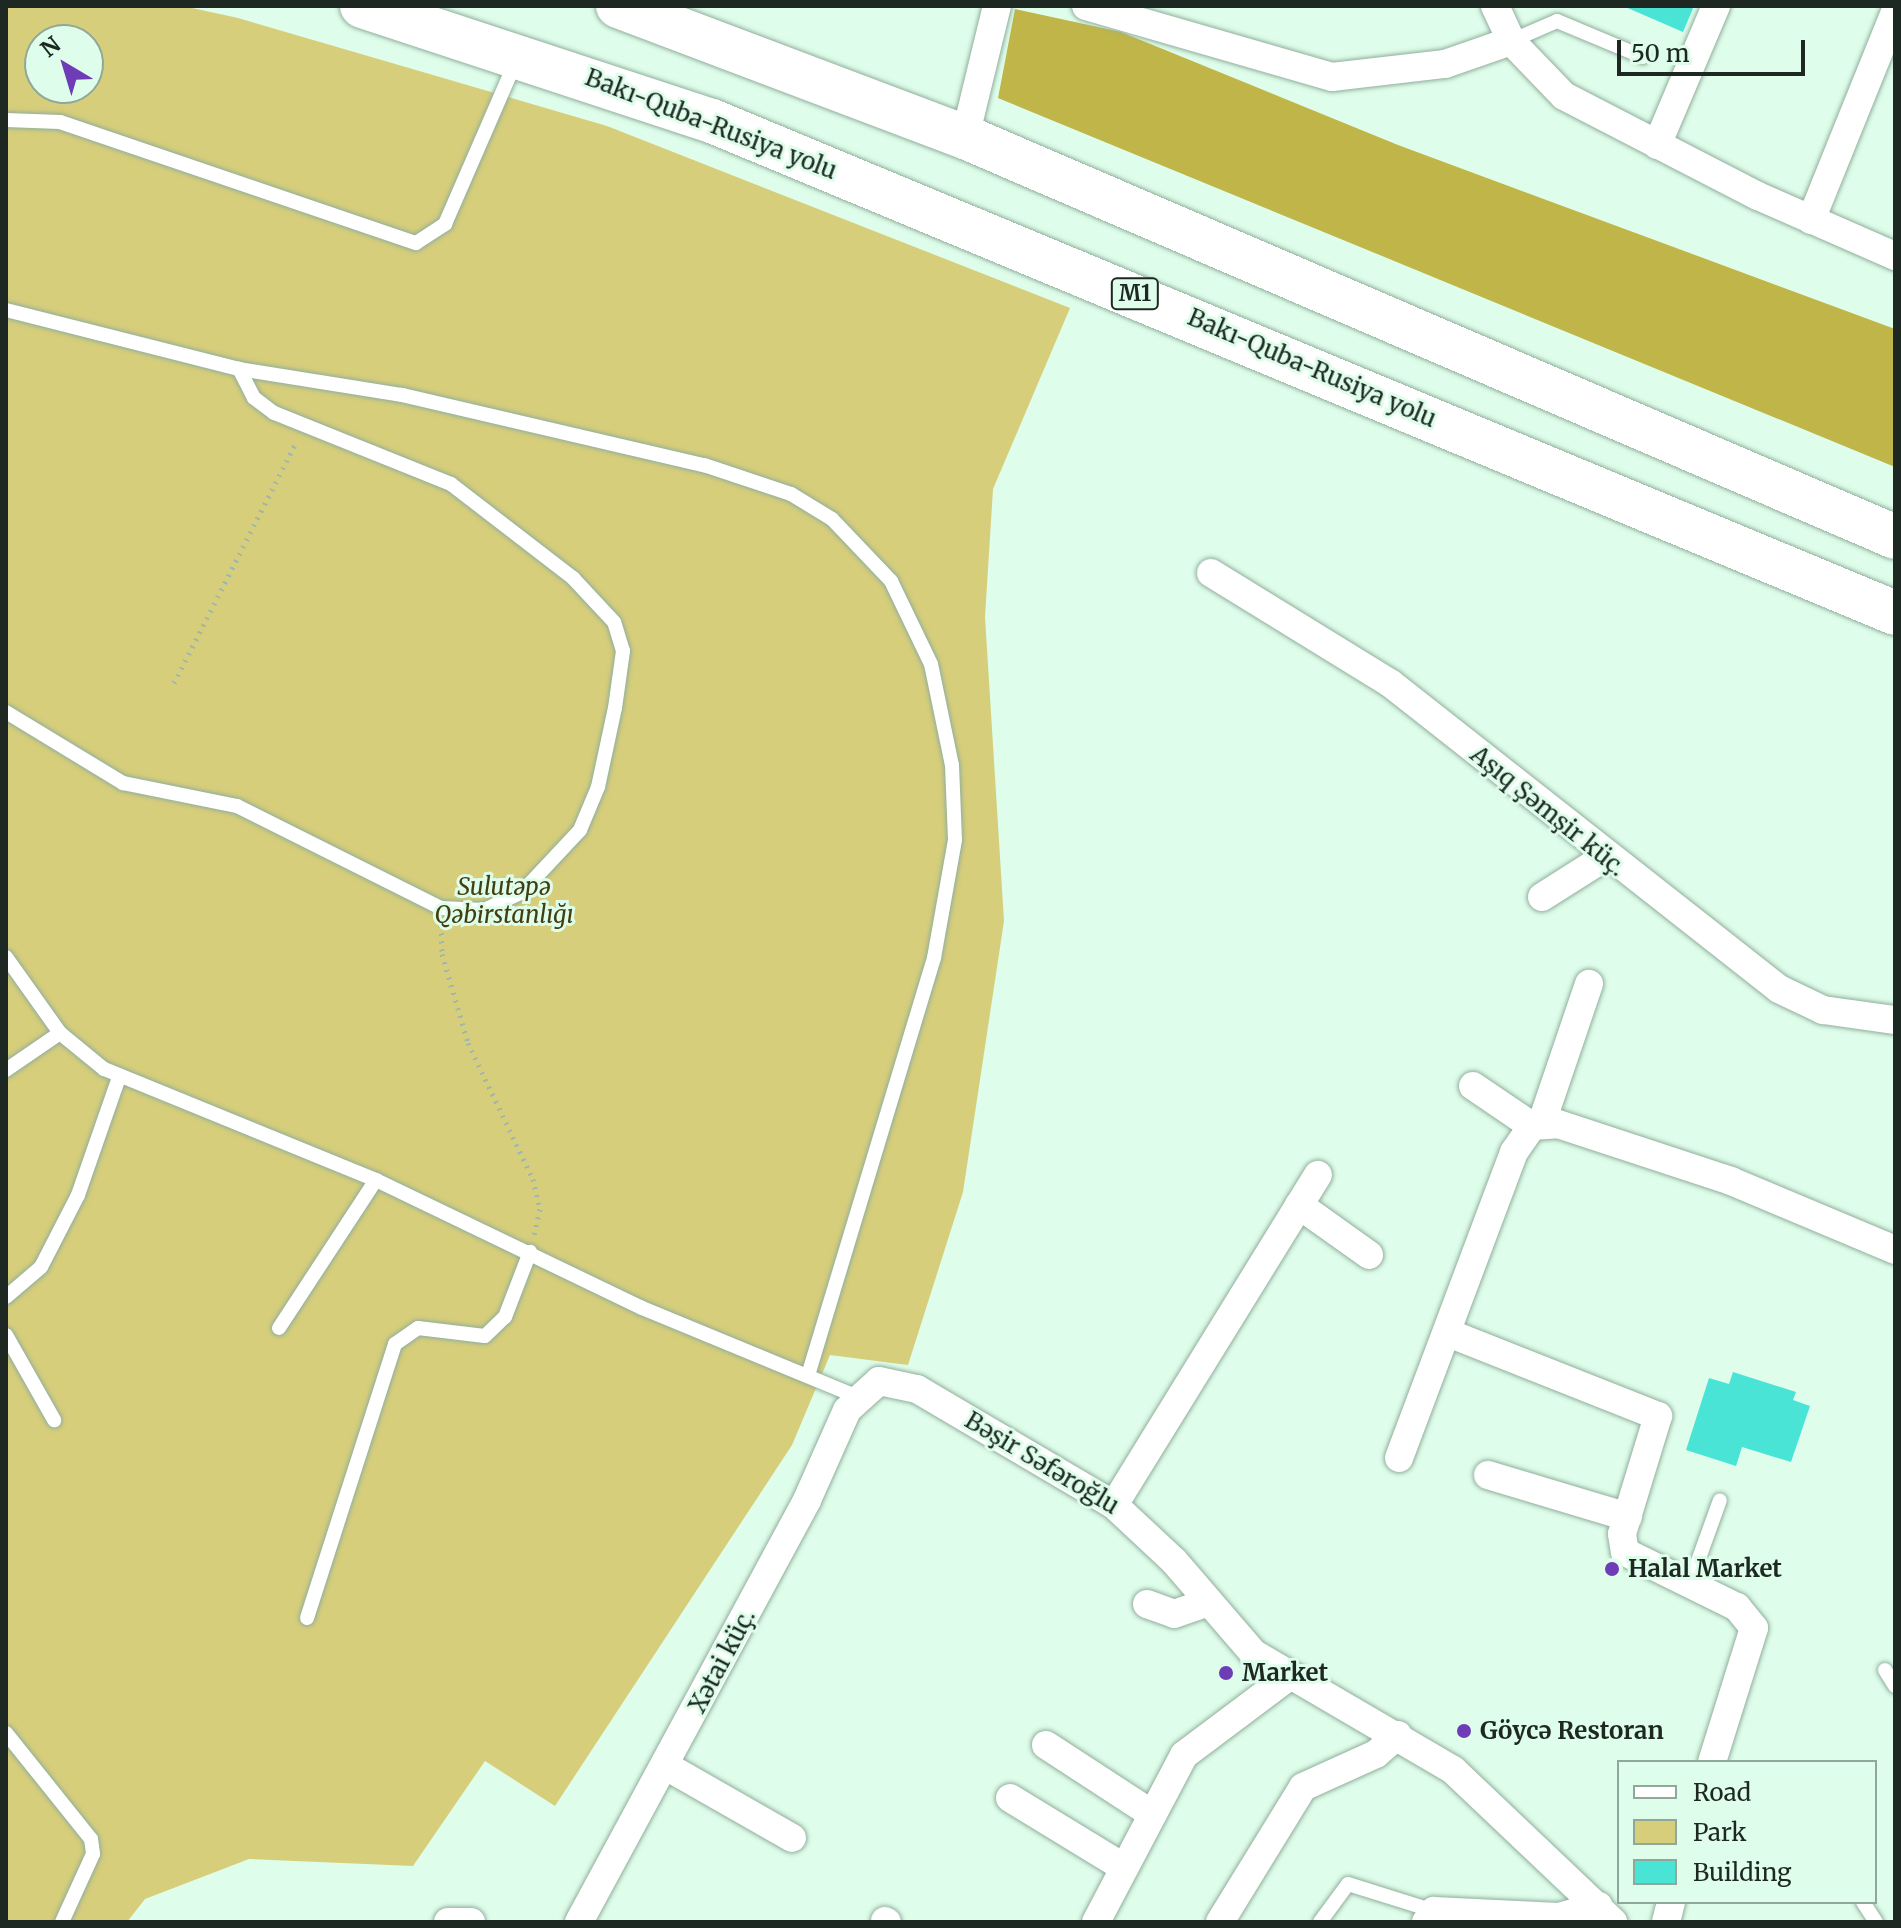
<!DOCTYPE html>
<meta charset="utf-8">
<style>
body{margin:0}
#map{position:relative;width:1901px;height:1928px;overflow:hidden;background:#defdea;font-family:Merriweather,serif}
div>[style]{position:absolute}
.green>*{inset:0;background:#d7ce7b}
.forest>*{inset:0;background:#c0b549}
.building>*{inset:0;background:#4ae4d7}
.path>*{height:5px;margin-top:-2.5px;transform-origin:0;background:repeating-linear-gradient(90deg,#9fb8a9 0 2px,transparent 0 8px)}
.roads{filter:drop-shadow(0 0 2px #91ae9c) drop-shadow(0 0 2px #91ae9c)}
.service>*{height:14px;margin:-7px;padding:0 7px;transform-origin:7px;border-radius:7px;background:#fff}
.minor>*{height:28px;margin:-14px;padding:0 14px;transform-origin:14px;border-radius:14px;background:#fff}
.trunk>*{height:44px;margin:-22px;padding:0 22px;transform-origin:22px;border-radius:22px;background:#fff}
.dots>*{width:22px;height:22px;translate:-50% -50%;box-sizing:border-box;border:4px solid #defdea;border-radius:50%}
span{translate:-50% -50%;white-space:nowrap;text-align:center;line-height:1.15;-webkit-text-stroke:6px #defdea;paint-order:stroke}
.shield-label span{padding:2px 6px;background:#defdea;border:2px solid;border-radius:6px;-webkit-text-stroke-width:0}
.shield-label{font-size:22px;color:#1c2821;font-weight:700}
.street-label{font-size:24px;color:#1c2821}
.park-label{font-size:24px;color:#433e11;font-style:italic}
.poi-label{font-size:24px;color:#1c2821;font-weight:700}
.left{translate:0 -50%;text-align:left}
.frame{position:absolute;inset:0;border:8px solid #1c2821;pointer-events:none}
.legend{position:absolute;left:1617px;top:1760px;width:260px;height:144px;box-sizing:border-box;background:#defdea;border:2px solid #90a89a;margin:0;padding:10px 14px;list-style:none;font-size:24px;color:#1c2821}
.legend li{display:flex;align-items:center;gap:16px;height:40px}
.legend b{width:40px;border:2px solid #90a89a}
.north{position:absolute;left:24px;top:24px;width:80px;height:80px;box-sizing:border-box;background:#defdea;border:2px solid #90a89a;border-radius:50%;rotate:322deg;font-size:22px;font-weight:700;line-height:32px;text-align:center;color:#1c2821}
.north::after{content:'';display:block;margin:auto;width:28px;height:36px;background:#6e3db5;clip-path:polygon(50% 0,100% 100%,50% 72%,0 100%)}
.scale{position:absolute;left:1617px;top:40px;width:188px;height:36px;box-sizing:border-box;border:4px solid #1c2821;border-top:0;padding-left:10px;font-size:24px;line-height:28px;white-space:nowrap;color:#1c2821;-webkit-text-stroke:6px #defdea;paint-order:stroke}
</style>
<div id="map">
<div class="green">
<i style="clip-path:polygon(evenodd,6px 6px,183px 6px,238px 18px,607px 126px,1070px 308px,993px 489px,985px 617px,1004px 921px,963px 1192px,908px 1365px,830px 1355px,792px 1445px,555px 1806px,485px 1761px,413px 1866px,249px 1859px,145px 1899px,127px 1922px,6px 1922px,6px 6px,40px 40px,88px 40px,88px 88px,40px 88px,40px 40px)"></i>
</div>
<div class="forest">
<i style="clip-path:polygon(1015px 9px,1121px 32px,1398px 145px,1895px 329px,1895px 467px,998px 98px)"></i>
</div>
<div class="building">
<i style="clip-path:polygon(1623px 6px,1694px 6px,1683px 32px)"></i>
<i style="clip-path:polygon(1733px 1372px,1796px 1392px,1793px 1400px,1810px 1406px,1791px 1462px,1742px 1447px,1736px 1466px,1686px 1450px,1709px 1378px,1729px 1384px)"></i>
</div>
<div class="path">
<i style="left:174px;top:683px;width:271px;rotate:-63.1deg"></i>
<i style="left:441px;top:925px;width:29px;rotate:88deg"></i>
<i style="left:442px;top:954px;width:93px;rotate:73.7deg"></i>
<i style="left:468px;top:1043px;width:151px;rotate:64.5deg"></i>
<i style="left:533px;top:1179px;width:31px;rotate:77deg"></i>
<i style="left:540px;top:1209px;width:27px;rotate:103deg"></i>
</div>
<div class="roads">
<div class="service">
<i style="left:1511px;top:41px;width:50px;rotate:-23.5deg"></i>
<i style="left:1557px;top:21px;width:93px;rotate:22.7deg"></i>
<i style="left:6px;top:120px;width:54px;rotate:2.1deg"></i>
<i style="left:60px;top:122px;width:376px;rotate:18.8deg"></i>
<i style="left:416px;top:243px;width:35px;rotate:-33deg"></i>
<i style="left:445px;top:224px;width:178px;rotate:-66.5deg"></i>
<i style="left:6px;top:310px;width:240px;rotate:14.2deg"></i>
<i style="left:239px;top:369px;width:165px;rotate:9.1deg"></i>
<i style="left:402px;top:395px;width:310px;rotate:13.1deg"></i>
<i style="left:704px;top:465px;width:92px;rotate:18.4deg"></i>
<i style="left:791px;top:494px;width:48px;rotate:31.4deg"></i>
<i style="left:832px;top:519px;width:86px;rotate:46.4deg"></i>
<i style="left:891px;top:581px;width:92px;rotate:64.3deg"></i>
<i style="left:931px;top:664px;width:103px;rotate:78.3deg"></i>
<i style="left:952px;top:765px;width:75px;rotate:87.7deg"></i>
<i style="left:955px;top:840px;width:120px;rotate:100.1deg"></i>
<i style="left:934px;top:958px;width:433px;rotate:106.8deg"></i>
<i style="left:6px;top:712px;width:137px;rotate:31.3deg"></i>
<i style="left:123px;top:783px;width:116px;rotate:11.4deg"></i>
<i style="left:237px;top:806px;width:228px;rotate:26.6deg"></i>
<i style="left:441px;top:908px;width:43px;rotate:2.7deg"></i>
<i style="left:484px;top:910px;width:42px;rotate:-25.3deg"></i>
<i style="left:522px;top:892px;width:85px;rotate:-46.9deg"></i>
<i style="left:580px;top:830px;width:47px;rotate:-67.3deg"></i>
<i style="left:598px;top:787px;width:81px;rotate:-77.9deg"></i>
<i style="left:615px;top:708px;width:58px;rotate:-82deg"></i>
<i style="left:623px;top:651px;width:30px;rotate:-107deg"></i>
<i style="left:614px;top:622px;width:60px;rotate:-133deg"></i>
<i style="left:573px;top:578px;width:154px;rotate:-142.4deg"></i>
<i style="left:451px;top:484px;width:191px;rotate:-158.1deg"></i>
<i style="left:274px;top:413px;width:25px;rotate:-143deg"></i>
<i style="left:254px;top:398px;width:33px;rotate:-117deg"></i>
<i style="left:6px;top:957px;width:93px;rotate:54.6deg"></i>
<i style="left:60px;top:1033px;width:57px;rotate:39.3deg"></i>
<i style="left:104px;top:1069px;width:294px;rotate:22.2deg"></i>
<i style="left:376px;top:1180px;width:295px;rotate:25.7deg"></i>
<i style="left:642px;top:1308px;width:231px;rotate:22.4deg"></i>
<i style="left:6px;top:1070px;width:65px;rotate:-34.4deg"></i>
<i style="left:6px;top:1297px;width:46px;rotate:-40.6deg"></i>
<i style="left:41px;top:1267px;width:81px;rotate:-62.8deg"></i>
<i style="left:78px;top:1195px;width:125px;rotate:-70.8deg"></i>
<i style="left:279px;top:1328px;width:177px;rotate:-56.8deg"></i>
<i style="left:6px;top:1335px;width:98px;rotate:60.5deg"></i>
<i style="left:1689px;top:1586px;width:91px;rotate:-70.2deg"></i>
<i style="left:307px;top:1618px;width:288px;rotate:-72.2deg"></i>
<i style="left:395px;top:1344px;width:28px;rotate:-35deg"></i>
<i style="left:418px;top:1328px;width:67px;rotate:6.8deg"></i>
<i style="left:485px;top:1336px;width:28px;rotate:-44deg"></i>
<i style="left:505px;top:1317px;width:70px;rotate:-69deg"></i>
<i style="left:1885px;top:1670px;width:19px;rotate:58deg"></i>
<i style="left:6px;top:1733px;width:136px;rotate:51.3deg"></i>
<i style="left:91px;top:1839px;width:15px;rotate:82deg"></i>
<i style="left:93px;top:1854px;width:75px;rotate:114.5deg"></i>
<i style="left:1863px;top:1902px;width:24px;rotate:57deg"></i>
<i style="left:1320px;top:1922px;width:47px;rotate:-53.6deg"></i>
<i style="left:1348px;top:1884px;width:90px;rotate:17.4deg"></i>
</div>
<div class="minor">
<i style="left:1086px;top:6px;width:256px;rotate:16.1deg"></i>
<i style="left:1332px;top:77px;width:114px;rotate:-6.6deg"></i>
<i style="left:1445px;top:64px;width:70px;rotate:-19.2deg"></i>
<i style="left:1495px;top:6px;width:38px;rotate:65deg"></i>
<i style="left:1511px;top:41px;width:76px;rotate:46.1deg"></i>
<i style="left:1564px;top:96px;width:218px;rotate:27.3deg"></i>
<i style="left:1758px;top:196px;width:150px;rotate:23.7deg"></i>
<i style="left:965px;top:137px;width:135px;rotate:-76.3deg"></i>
<i style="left:1657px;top:145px;width:151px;rotate:-67deg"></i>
<i style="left:1811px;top:220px;width:224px;rotate:-68deg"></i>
<i style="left:1211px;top:573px;width:210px;rotate:31.6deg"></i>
<i style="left:1390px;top:683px;width:495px;rotate:38.2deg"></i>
<i style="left:1779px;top:989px;width:49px;rotate:25.5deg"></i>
<i style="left:1823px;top:1010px;width:73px;rotate:7.9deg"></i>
<i style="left:1542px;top:897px;width:75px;rotate:-32.4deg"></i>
<i style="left:1473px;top:1086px;width:71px;rotate:34.1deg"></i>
<i style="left:1542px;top:1122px;width:146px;rotate:-71.2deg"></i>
<i style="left:1299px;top:1205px;width:86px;rotate:35.5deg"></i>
<i style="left:1448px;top:1333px;width:226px;rotate:21.6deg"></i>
<i style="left:1658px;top:1416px;width:123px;rotate:107deg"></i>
<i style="left:1622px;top:1534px;width:18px;rotate:81deg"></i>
<i style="left:1625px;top:1552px;width:125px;rotate:26.2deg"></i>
<i style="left:1737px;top:1607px;width:27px;rotate:51deg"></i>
<i style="left:1754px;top:1628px;width:140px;rotate:107.4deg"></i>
<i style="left:1399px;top:1458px;width:327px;rotate:-69.4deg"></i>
<i style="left:1514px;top:1152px;width:32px;rotate:-55deg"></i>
<i style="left:1532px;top:1126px;width:26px;rotate:-4deg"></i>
<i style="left:1558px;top:1124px;width:182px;rotate:18.2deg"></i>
<i style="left:1731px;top:1181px;width:178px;rotate:22.8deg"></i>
<i style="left:1488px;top:1475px;width:146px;rotate:16.7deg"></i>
<i style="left:1114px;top:1505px;width:388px;rotate:-58.3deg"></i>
<i style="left:1147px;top:1604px;width:29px;rotate:20deg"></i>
<i style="left:1174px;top:1614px;width:36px;rotate:-19deg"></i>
<i style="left:1046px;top:1745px;width:126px;rotate:33.1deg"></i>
<i style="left:666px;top:1766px;width:145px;rotate:29.7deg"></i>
<i style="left:1010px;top:1798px;width:132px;rotate:31.4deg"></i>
<i style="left:885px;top:1921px;width:2px;rotate:27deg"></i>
<i style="left:448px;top:1922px;width:23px"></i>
<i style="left:579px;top:1922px;width:480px;rotate:-61.6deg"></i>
<i style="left:807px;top:1500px;width:98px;rotate:-66deg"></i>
<i style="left:847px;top:1410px;width:43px;rotate:-42.2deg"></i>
<i style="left:879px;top:1381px;width:39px;rotate:12deg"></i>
<i style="left:917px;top:1389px;width:229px;rotate:30.5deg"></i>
<i style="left:1114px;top:1505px;width:82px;rotate:43deg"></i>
<i style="left:1174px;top:1561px;width:121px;rotate:49.3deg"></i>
<i style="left:1253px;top:1653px;width:232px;rotate:30.3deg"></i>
<i style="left:1453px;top:1770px;width:221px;rotate:43.5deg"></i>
<i style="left:1096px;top:1922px;width:189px;rotate:-62.2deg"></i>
<i style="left:1184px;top:1755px;width:130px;rotate:-36.9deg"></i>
<i style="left:1220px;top:1922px;width:158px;rotate:-58.4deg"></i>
<i style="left:1303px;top:1787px;width:80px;rotate:-24.3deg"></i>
<i style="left:1376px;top:1754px;width:29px;rotate:-41deg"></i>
<i style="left:1426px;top:1922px;width:14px;rotate:-54deg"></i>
<i style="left:1434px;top:1911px;width:125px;rotate:2.7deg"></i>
<i style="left:1559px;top:1917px;width:41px;rotate:-15.8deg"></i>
<i style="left:1666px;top:1922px;width:21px;rotate:-76deg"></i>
</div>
<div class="trunk">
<i style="left:362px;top:6px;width:368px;rotate:18.2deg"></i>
<i style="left:712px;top:121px;width:1281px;rotate:22.58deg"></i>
<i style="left:618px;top:6px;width:371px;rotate:20.7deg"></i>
<i style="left:965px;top:137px;width:1012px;rotate:23.27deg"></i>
</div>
</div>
<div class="dots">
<i style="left:1612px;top:1569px;background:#6e3db5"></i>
<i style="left:1226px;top:1673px;background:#6e3db5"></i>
<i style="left:1464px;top:1731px;background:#6e3db5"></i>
</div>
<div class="shield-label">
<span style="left:1135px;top:294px">M1</span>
</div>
<div class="street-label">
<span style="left:711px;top:124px;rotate:21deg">Bakı-Quba-Rusiya yolu</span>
<span style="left:1312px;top:368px;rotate:23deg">Bakı-Quba-Rusiya yolu</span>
<span style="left:1548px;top:811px;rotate:39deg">Aşıq Şəmşir küç.</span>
<span style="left:1042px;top:1463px;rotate:31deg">Bəşir Səfəroğlu</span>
<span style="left:722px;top:1661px;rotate:-62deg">Xətai küç.</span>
</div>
<div class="park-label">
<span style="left:504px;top:901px">Sulutəpə<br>Qəbirstanlığı</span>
</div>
<div class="poi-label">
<span class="left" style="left:1628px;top:1569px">Halal Market</span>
<span class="left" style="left:1242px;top:1673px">Market</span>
<span class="left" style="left:1480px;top:1731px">Göycə Restoran</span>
</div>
<div class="frame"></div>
<ul class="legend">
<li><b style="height:10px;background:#fff"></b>Road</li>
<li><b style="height:22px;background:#d7ce7b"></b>Park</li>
<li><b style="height:22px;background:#4ae4d7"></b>Building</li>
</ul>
<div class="north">N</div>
<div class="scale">50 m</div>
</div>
